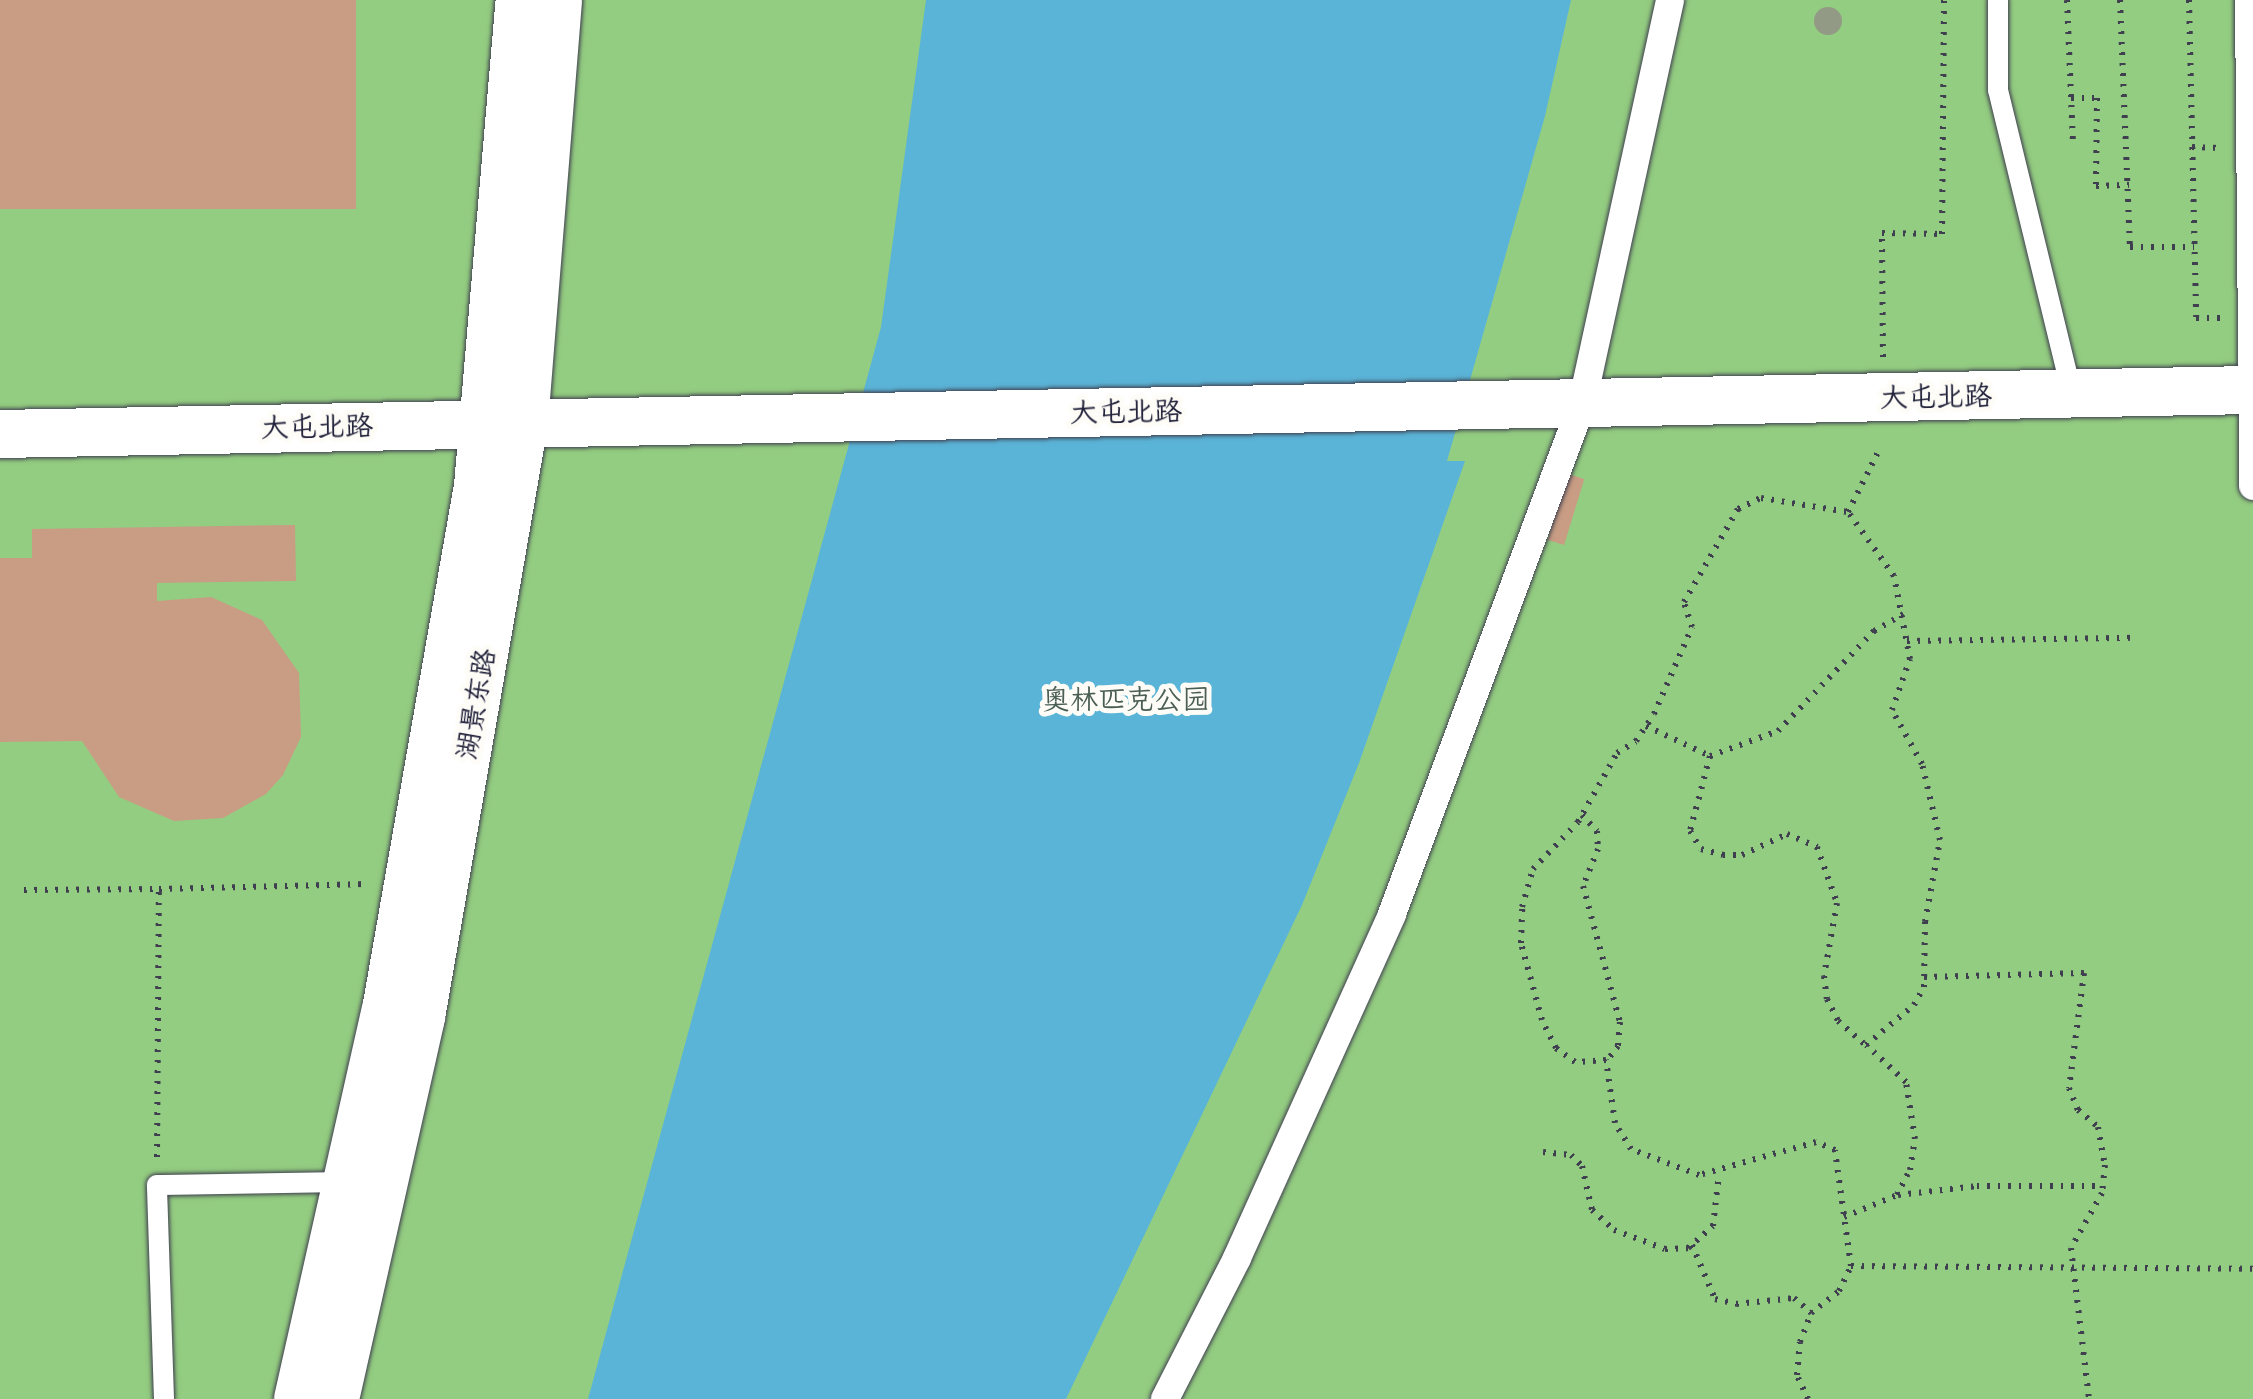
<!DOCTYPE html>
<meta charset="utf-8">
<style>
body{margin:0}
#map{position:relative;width:2253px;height:1399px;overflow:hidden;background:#e9e2c1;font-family:"Comic Neue","LXGW WenKai TC",sans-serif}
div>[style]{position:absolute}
.green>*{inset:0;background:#93cd81;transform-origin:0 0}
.water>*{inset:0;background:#5ab4d7}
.building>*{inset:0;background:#c89d84;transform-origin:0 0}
.path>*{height:6px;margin-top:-3px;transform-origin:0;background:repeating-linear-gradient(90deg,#403f4f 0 2.5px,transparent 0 10.5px)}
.roads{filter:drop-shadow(0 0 2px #403f4f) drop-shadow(0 0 2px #403f4f)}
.service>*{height:20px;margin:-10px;padding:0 10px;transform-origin:10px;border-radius:10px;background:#fff}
.pedestrian>*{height:28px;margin:-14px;padding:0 14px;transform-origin:14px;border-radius:14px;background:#fff}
.tertiary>*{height:48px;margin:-24px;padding:0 24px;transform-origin:24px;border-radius:24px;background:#fff}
.trees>*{width:28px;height:28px;margin:-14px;border-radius:50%;background:#929985}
span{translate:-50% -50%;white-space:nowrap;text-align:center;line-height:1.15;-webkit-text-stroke:10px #fdfcf7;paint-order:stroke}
.street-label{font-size:28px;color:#22223b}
.park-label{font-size:28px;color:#4a5e54}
</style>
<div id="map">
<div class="green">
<i style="left:0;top:0;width:2253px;height:1399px"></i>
</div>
<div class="water">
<i style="clip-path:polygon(926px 0,1571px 0,1545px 116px,1447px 461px,1465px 461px,1359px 763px,1302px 905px,1066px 1399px,588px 1399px,881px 327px)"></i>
</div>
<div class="building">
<i style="left:0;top:0;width:356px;height:209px"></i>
<i style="left:1568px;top:474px;width:17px;height:69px;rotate:17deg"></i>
<i style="clip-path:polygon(295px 525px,296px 581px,157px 583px,157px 601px,211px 597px,262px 620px,299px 673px,301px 737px,283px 775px,266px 794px,223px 818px,174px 821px,119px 797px,82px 741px,0 742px,0 558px,32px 558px,32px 529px)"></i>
</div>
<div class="path">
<i style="left:2067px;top:0;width:141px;rotate:87.6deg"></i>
<i style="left:2120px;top:0;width:247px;rotate:87.7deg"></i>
<i style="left:2130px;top:247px;width:64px"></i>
<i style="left:2189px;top:0;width:318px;rotate:88.7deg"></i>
<i style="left:2196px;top:318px;width:28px"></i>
<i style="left:2071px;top:98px;width:26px"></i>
<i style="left:2097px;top:98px;width:88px;rotate:90.7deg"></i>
<i style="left:2096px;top:186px;width:33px;rotate:-2deg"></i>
<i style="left:2192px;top:147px;width:28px;rotate:2deg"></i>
<i style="left:1883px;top:357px;width:124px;rotate:-90.5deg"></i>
<i style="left:1882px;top:233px;width:60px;rotate:1deg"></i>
<i style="left:1942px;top:234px;width:234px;rotate:-89.5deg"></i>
<i style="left:1907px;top:641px;width:228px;rotate:-0.8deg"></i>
<i style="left:1646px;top:726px;width:71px;rotate:25.1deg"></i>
<i style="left:1710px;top:756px;width:72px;rotate:-20.2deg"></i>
<i style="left:1778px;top:731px;width:139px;rotate:-46.2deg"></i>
<i style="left:1874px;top:631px;width:34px;rotate:-30deg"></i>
<i style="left:1710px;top:756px;width:78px;rotate:104.9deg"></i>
<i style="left:1690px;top:831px;width:21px;rotate:59deg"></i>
<i style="left:1701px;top:849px;width:23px;rotate:15deg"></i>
<i style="left:1723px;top:855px;width:19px"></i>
<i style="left:1742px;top:855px;width:50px;rotate:-25deg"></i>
<i style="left:1787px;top:834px;width:33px;rotate:23deg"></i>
<i style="left:1817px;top:847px;width:59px;rotate:70.3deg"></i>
<i style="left:1837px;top:903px;width:74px;rotate:100.1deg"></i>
<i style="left:1824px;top:976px;width:23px;rotate:83deg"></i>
<i style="left:1827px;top:999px;width:25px;rotate:63deg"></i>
<i style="left:1838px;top:1021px;width:37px;rotate:41deg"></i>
<i style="left:1866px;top:1045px;width:62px;rotate:-39.8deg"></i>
<i style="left:1914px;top:1005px;width:21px;rotate:-61deg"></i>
<i style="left:1924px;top:987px;width:65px;rotate:-89.1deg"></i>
<i style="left:1925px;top:922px;width:83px;rotate:-79.6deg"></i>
<i style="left:1940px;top:840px;width:78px;rotate:-103.3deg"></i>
<i style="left:1922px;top:764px;width:62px;rotate:-119.1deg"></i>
<i style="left:1892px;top:710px;width:54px;rotate:-70.6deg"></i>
<i style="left:1910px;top:659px;width:85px;rotate:-100.9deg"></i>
<i style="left:1894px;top:576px;width:79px;rotate:-125.7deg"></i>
<i style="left:1848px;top:512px;width:67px;rotate:-63.4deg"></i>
<i style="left:1582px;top:815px;width:22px;rotate:47deg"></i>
<i style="left:1597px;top:831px;width:18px;rotate:87deg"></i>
<i style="left:1598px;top:849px;width:40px;rotate:112deg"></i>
<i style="left:1583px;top:886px;width:141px;rotate:74.8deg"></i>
<i style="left:1620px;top:1022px;width:24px;rotate:95deg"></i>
<i style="left:1618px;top:1046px;width:20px;rotate:127deg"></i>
<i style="left:24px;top:890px;width:135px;rotate:-0.4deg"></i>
<i style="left:1924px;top:977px;width:160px;rotate:-1.4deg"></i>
<i style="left:2084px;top:973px;width:116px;rotate:97.4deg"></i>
<i style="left:2069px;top:1088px;width:24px;rotate:68deg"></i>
<i style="left:2078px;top:1110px;width:26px;rotate:40deg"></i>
<i style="left:2098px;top:1127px;width:39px;rotate:80deg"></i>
<i style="left:2105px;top:1165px;width:28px;rotate:96deg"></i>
<i style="left:2102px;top:1193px;width:63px;rotate:119.4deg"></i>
<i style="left:2071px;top:1248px;width:152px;rotate:83.2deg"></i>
<i style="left:1543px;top:1152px;width:28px;rotate:6deg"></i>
<i style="left:1571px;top:1155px;width:16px;rotate:45deg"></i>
<i style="left:1582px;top:1166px;width:45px;rotate:77.2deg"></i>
<i style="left:1592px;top:1210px;width:30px;rotate:42deg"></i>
<i style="left:1614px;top:1230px;width:54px;rotate:20.4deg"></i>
<i style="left:1665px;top:1249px;width:23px;rotate:-2deg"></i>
<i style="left:1688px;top:1248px;width:33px;rotate:-41deg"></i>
<i style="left:1713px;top:1226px;width:52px;rotate:-83.4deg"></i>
<i style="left:157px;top:1157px;width:268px;rotate:-89.6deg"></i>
<i style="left:159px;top:889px;width:209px;rotate:-1.4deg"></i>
<i style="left:1898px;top:1195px;width:80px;rotate:-6.5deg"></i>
<i style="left:1977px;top:1186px;width:126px"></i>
<i style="left:1844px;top:1217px;width:57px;rotate:-22.5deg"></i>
<i style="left:1897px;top:1195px;width:28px;rotate:-63deg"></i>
<i style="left:1910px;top:1170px;width:31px;rotate:-81deg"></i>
<i style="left:1915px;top:1139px;width:58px;rotate:-99deg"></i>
<i style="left:1906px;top:1082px;width:54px;rotate:-137.2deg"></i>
<i style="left:1692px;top:1245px;width:59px;rotate:66.9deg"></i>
<i style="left:1715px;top:1299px;width:22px;rotate:13deg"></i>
<i style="left:1736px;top:1304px;width:58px;rotate:-5.9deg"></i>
<i style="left:1794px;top:1298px;width:23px;rotate:41deg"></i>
<i style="left:1851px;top:1266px;width:402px;rotate:0.4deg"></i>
<i style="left:1808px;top:1399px;width:26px;rotate:-115deg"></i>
<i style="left:1797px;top:1375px;width:33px;rotate:-85deg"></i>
<i style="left:1800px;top:1342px;width:31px;rotate:-69deg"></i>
<i style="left:1811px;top:1313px;width:36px;rotate:-38deg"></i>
<i style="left:1839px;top:1291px;width:28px;rotate:-64deg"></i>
<i style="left:1851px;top:1266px;width:117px;rotate:-97.9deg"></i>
<i style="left:1835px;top:1150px;width:21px;rotate:-157deg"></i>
<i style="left:1816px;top:1142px;width:122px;rotate:164.2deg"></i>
<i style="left:1699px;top:1175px;width:73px;rotate:-159.1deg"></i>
<i style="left:1631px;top:1149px;width:31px;rotate:-122deg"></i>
<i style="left:1615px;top:1123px;width:64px;rotate:-98.1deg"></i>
<i style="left:1606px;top:1060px;width:31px;rotate:176deg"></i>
<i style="left:1575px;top:1062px;width:24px;rotate:-144deg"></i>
<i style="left:1556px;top:1048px;width:31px;rotate:-117deg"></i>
<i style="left:1542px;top:1020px;width:80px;rotate:-105.3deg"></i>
<i style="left:1521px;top:943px;width:36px;rotate:-88deg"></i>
<i style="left:1522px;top:907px;width:40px;rotate:-74deg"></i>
<i style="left:1533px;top:869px;width:65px;rotate:-46.2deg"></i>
<i style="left:1578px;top:822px;width:79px;rotate:-60.5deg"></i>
<i style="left:1617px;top:753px;width:22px;rotate:-32deg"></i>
<i style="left:1636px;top:741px;width:32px;rotate:-56deg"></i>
<i style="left:1654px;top:714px;width:95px;rotate:-66.4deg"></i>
<i style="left:1692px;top:627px;width:26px;rotate:-108deg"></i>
<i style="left:1684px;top:602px;width:108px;rotate:-59.9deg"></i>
<i style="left:1738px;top:509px;width:25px;rotate:-26deg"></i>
<i style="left:1761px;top:498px;width:88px;rotate:9.1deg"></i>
</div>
<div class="roads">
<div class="service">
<i style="left:1998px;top:0;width:90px;rotate:90deg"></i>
<i style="left:1998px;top:90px;width:313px;rotate:76.3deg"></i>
<i style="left:164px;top:1399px;width:214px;rotate:-91.9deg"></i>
<i style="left:157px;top:1185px;width:192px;rotate:-0.9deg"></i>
</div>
<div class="pedestrian">
<i style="left:2249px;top:0;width:486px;rotate:89.5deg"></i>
<i style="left:1165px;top:1399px;width:158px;rotate:-62.9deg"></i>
<i style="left:1237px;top:1258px;width:377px;rotate:-65.7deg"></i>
<i style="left:1392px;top:914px;width:544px;rotate:-69.57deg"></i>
<i style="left:1582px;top:404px;width:413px;rotate:-77.7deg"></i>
</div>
<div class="tertiary">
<i style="left:0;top:434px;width:2253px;rotate:-1.12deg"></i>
<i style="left:298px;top:1399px;width:399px;rotate:-77.3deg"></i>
<i style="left:386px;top:1010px;width:532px;rotate:-80.04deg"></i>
<i style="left:478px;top:486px;width:488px;rotate:-85.1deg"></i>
<i style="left:335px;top:1399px;width:392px;rotate:-77.3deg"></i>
<i style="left:421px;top:1017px;width:603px;rotate:-80.16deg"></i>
<i style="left:524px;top:423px;width:424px;rotate:-85.4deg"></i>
</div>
</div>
<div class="trees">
<i style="left:1828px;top:21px"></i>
</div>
<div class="street-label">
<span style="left:1936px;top:397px;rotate:-1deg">大屯北路</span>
<span style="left:1126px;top:412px;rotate:-1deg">大屯北路</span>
<span style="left:317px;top:427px;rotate:-1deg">大屯北路</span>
<span style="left:476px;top:704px;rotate:-80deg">湖景东路</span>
</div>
<div class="park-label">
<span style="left:1126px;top:700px">奥林匹克公园</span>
</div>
</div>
